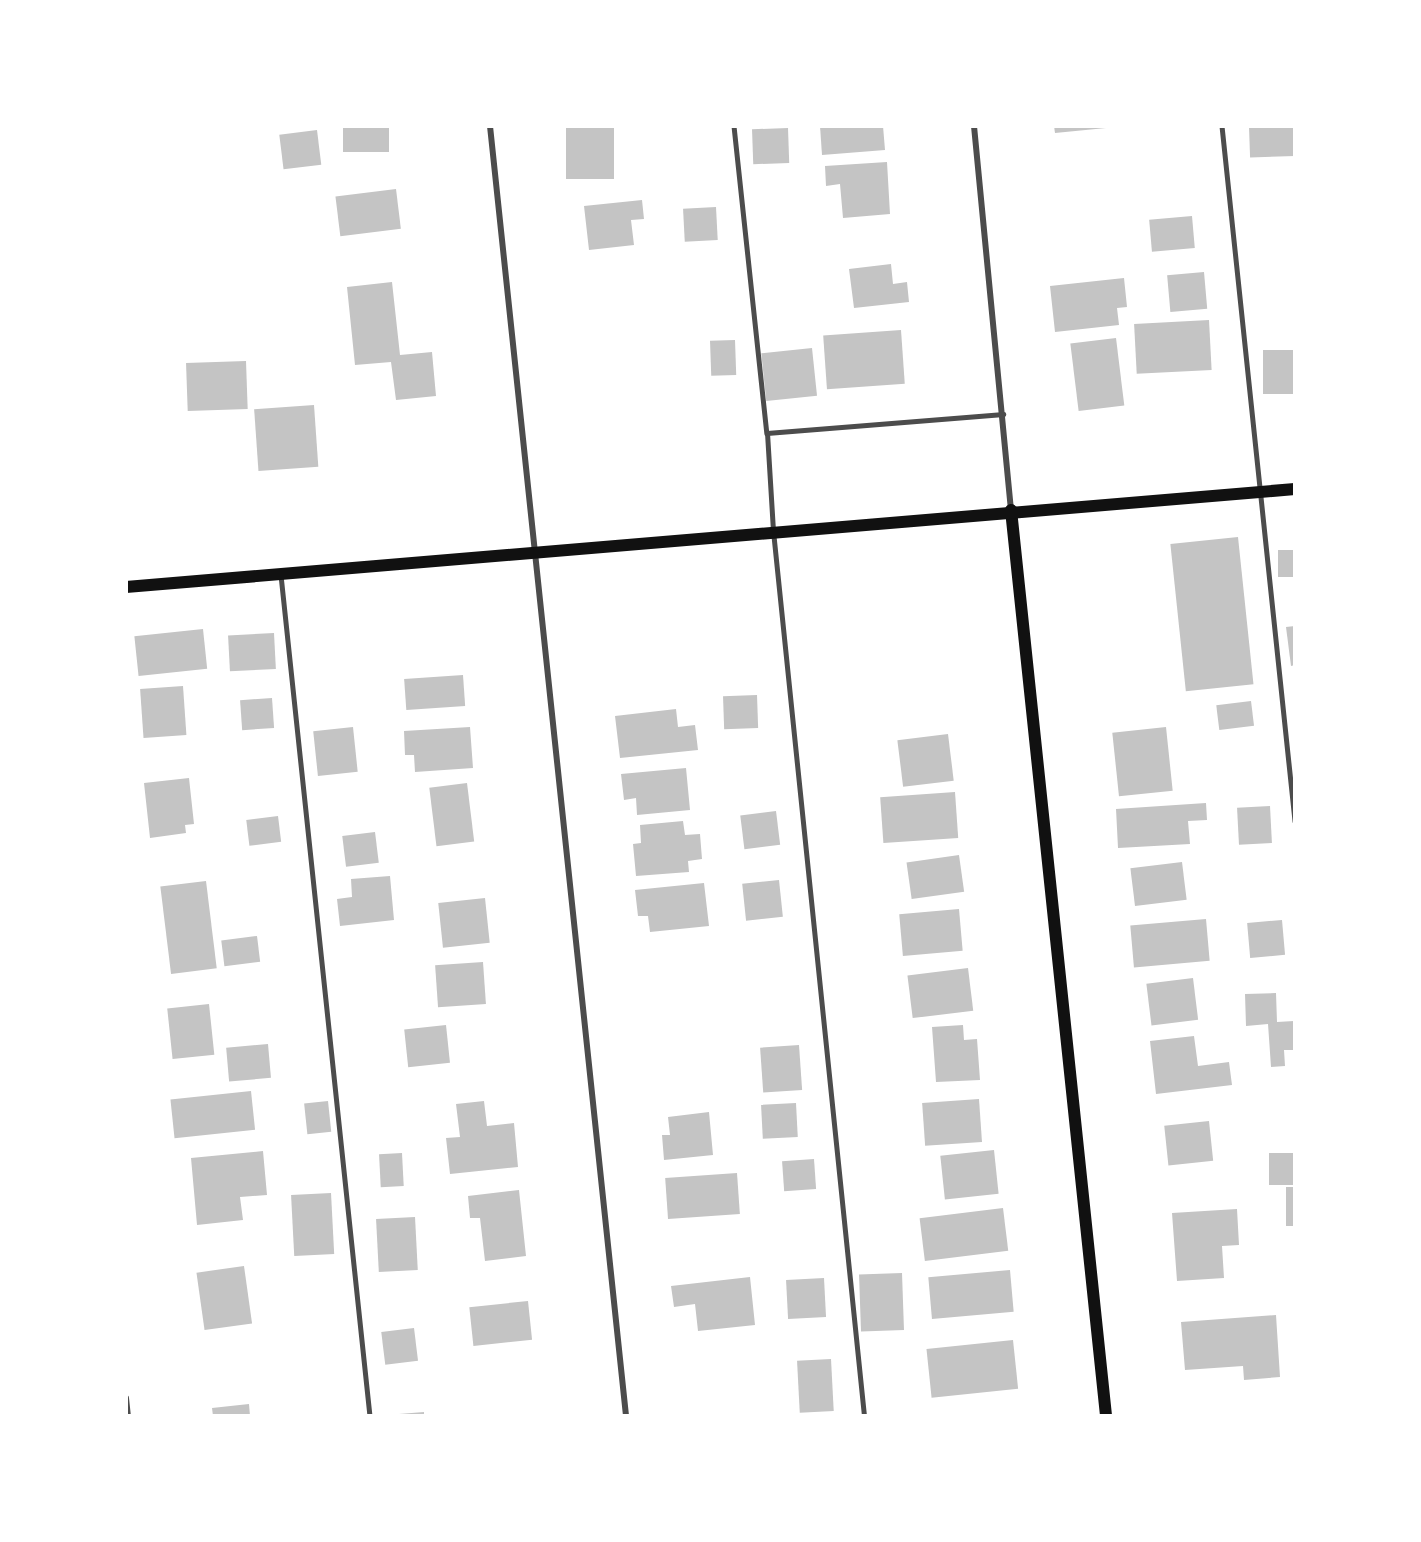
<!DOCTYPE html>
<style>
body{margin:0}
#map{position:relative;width:1421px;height:1542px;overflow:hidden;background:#fff;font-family:Merriweather,serif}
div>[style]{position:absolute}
.building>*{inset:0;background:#c4c4c4;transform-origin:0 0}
.service>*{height:4.5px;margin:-2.25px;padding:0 2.25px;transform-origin:2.25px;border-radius:2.25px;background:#4c4c4c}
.minor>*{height:6px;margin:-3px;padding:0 3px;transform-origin:3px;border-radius:3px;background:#4c4c4c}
.secondary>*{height:12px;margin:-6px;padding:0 6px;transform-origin:6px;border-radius:6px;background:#111}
span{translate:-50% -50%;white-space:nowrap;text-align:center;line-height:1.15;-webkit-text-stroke:6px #fff;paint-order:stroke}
.frame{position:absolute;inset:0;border:128px solid #fff;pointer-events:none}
</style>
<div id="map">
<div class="building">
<i style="left:343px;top:126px;width:46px;height:26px"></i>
<i style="left:566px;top:126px;width:48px;height:53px"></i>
<i style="clip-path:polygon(820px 126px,883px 126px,885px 150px,822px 155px)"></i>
<i style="clip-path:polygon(1054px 126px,1106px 126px,1106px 128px,1055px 133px)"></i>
<i style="left:1294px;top:126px;width:30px;height:45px;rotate:88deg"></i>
<i style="left:788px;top:128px;width:35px;height:36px;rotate:88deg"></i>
<i style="left:317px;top:130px;width:35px;height:38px;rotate:83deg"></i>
<i style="clip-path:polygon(887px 162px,890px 214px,843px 218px,840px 184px,826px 186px,825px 166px)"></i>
<i style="left:396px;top:189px;width:40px;height:61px;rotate:83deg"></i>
<i style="clip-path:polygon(642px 200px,644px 219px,631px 220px,634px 245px,589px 250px,584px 206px)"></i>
<i style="left:716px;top:207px;width:33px;height:33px;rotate:87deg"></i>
<i style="left:1192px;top:216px;width:32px;height:43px;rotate:85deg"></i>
<i style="clip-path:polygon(891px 264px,893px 284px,907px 282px,909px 302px,854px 308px,849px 269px)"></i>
<i style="left:1204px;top:272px;width:37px;height:37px;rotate:85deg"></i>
<i style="clip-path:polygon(1124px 278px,1127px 307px,1117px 308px,1119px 325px,1055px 332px,1050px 286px)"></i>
<i style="clip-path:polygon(392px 282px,400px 355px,432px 352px,436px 396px,396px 400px,391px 362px,355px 365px,347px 287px)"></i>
<i style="left:1209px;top:320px;width:50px;height:75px;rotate:87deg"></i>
<i style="left:901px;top:330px;width:54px;height:78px;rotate:86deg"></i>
<i style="left:1116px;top:338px;width:68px;height:46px;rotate:83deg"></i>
<i style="left:735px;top:340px;width:35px;height:25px;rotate:88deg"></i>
<i style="left:812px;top:348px;width:48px;height:51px;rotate:84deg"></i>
<i style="left:1295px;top:350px;width:44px;height:32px;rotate:90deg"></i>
<i style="left:246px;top:361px;width:48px;height:60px;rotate:88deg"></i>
<i style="left:314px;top:405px;width:62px;height:60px;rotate:86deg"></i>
<i style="left:1238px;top:537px;width:148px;height:68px;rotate:84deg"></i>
<i style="left:1295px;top:550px;width:27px;height:17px;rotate:90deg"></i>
<i style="clip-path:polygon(1295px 626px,1295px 665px,1291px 666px,1286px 627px)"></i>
<i style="left:203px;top:629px;width:40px;height:69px;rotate:84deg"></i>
<i style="left:274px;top:633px;width:36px;height:46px;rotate:87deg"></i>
<i style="left:463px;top:675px;width:31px;height:59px;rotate:86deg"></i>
<i style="left:183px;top:686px;width:49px;height:43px;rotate:86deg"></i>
<i style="left:757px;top:695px;width:33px;height:34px;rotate:88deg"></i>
<i style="left:272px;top:698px;width:30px;height:32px;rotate:86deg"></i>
<i style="left:1251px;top:701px;width:25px;height:35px;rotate:83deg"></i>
<i style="clip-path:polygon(676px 709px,678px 727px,695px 725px,698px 750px,620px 758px,615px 716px)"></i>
<i style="left:353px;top:727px;width:45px;height:40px;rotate:84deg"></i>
<i style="clip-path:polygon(470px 727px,473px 768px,415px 772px,414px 755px,405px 755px,404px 731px)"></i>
<i style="left:1166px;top:727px;width:64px;height:54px;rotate:84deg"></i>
<i style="left:948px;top:734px;width:47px;height:51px;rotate:83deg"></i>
<i style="clip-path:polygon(686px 768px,690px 810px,637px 815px,636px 798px,624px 800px,621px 774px)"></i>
<i style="clip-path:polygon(189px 778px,194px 824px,185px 825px,186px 833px,150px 838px,144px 783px)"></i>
<i style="left:467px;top:783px;width:59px;height:38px;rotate:83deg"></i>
<i style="left:955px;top:792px;width:46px;height:75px;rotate:86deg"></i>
<i style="clip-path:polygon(1206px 803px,1207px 820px,1188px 821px,1190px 844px,1118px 848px,1116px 809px)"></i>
<i style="left:1270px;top:806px;width:37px;height:33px;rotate:87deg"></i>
<i style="left:776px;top:811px;width:34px;height:36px;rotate:83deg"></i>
<i style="left:278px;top:816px;width:26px;height:32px;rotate:83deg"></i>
<i style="clip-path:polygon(683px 821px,685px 835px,700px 834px,702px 859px,688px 861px,689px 872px,636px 876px,633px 844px,641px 843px,640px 825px)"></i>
<i style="left:375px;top:832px;width:31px;height:33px;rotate:83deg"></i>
<i style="left:959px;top:855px;width:37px;height:53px;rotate:82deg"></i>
<i style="left:1182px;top:862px;width:38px;height:52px;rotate:83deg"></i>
<i style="clip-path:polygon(390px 876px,394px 920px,340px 926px,337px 899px,352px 897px,351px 879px)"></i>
<i style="left:779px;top:880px;width:37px;height:37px;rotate:84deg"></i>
<i style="left:206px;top:881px;width:88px;height:46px;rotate:83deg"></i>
<i style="clip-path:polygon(704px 883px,709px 926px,650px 932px,648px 916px,638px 916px,635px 890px)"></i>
<i style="left:485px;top:898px;width:45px;height:47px;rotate:84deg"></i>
<i style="left:959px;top:909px;width:42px;height:60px;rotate:85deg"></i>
<i style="left:1206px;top:919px;width:42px;height:76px;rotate:85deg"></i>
<i style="left:1282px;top:920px;width:35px;height:35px;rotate:85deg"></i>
<i style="left:257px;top:936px;width:26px;height:36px;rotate:83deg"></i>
<i style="left:483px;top:962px;width:42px;height:48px;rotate:86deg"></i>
<i style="left:968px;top:968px;width:43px;height:61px;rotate:83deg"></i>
<i style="left:1193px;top:978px;width:42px;height:47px;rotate:83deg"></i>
<i style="clip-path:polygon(1276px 993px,1277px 1022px,1294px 1021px,1295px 1050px,1284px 1050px,1285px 1066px,1271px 1067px,1268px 1024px,1246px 1026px,1245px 994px)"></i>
<i style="left:209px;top:1004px;width:51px;height:42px;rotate:84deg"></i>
<i style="left:446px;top:1025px;width:38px;height:42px;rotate:84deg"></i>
<i style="clip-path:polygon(963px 1025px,964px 1040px,977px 1039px,980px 1080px,936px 1082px,932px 1027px)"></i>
<i style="clip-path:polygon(1194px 1036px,1198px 1066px,1229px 1062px,1232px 1085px,1156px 1094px,1150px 1041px)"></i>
<i style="left:268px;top:1044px;width:34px;height:42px;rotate:85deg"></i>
<i style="left:799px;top:1045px;width:45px;height:39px;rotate:86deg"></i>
<i style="left:251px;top:1091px;width:39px;height:81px;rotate:84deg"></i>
<i style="left:979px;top:1099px;width:43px;height:57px;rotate:86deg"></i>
<i style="left:328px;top:1101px;width:31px;height:24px;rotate:84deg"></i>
<i style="clip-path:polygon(484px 1101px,487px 1126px,514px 1123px,518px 1167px,450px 1174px,446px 1138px,460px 1137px,456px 1104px)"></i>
<i style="left:796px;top:1103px;width:34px;height:35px;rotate:87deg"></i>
<i style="clip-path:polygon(709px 1112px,713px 1155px,664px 1160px,662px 1135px,670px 1135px,668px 1117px)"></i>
<i style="left:1209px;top:1121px;width:40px;height:45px;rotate:84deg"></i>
<i style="left:994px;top:1150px;width:44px;height:54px;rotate:84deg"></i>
<i style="clip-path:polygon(263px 1151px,267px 1195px,240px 1197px,243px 1220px,197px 1225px,191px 1158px)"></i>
<i style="left:402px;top:1153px;width:33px;height:23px;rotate:87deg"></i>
<i style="left:1295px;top:1153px;width:32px;height:26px;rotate:90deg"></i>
<i style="left:814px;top:1159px;width:30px;height:32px;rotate:86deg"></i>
<i style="left:737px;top:1173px;width:41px;height:72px;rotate:86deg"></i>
<i style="left:1295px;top:1187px;width:39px;height:9px;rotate:90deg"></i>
<i style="clip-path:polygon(519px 1190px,526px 1256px,485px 1261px,480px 1218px,470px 1218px,468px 1196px)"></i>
<i style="left:331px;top:1193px;width:61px;height:40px;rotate:87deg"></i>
<i style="left:1003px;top:1208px;width:43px;height:84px;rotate:83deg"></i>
<i style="clip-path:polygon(1237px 1209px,1239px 1245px,1222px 1246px,1224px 1278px,1177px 1281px,1172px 1213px)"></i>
<i style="left:415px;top:1217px;width:53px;height:39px;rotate:87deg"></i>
<i style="left:244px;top:1266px;width:58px;height:48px;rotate:82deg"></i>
<i style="left:1010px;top:1270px;width:42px;height:82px;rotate:85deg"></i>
<i style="left:902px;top:1273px;width:57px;height:43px;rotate:88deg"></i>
<i style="clip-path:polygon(750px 1277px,755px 1325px,698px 1331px,695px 1304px,674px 1307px,671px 1286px)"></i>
<i style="left:824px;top:1278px;width:39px;height:38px;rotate:87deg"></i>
<i style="left:528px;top:1301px;width:39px;height:59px;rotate:84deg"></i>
<i style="clip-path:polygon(1276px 1315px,1280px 1377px,1244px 1380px,1243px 1366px,1185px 1370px,1181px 1322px)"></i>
<i style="left:414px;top:1328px;width:33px;height:33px;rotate:83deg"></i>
<i style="left:1013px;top:1340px;width:49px;height:87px;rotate:84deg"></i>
<i style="left:831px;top:1359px;width:52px;height:34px;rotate:87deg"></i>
<i style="clip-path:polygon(249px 1404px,250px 1416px,213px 1416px,212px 1408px)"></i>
<i style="clip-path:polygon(424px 1412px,424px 1416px,399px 1416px,399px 1414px)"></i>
</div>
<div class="service">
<i style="left:734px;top:126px;width:309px;rotate:83.9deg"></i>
<i style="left:1222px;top:126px;width:699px;rotate:84deg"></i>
<i style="left:281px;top:575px;width:846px;rotate:83.96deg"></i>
<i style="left:864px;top:1416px;width:890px;rotate:-95.87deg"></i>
<i style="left:773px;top:531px;width:98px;rotate:-93.5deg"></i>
<i style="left:767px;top:433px;width:237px;rotate:-4.6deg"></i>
</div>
<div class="minor">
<i style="left:490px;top:126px;width:1297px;rotate:83.98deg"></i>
<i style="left:974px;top:126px;width:386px;rotate:84.5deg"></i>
<i style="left:126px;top:1398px;width:18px;rotate:84deg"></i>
</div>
<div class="secondary">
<i style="left:1011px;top:510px;width:911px;rotate:84.01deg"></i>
<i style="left:126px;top:587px;width:1173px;rotate:-4.79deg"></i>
</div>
<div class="frame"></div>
</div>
